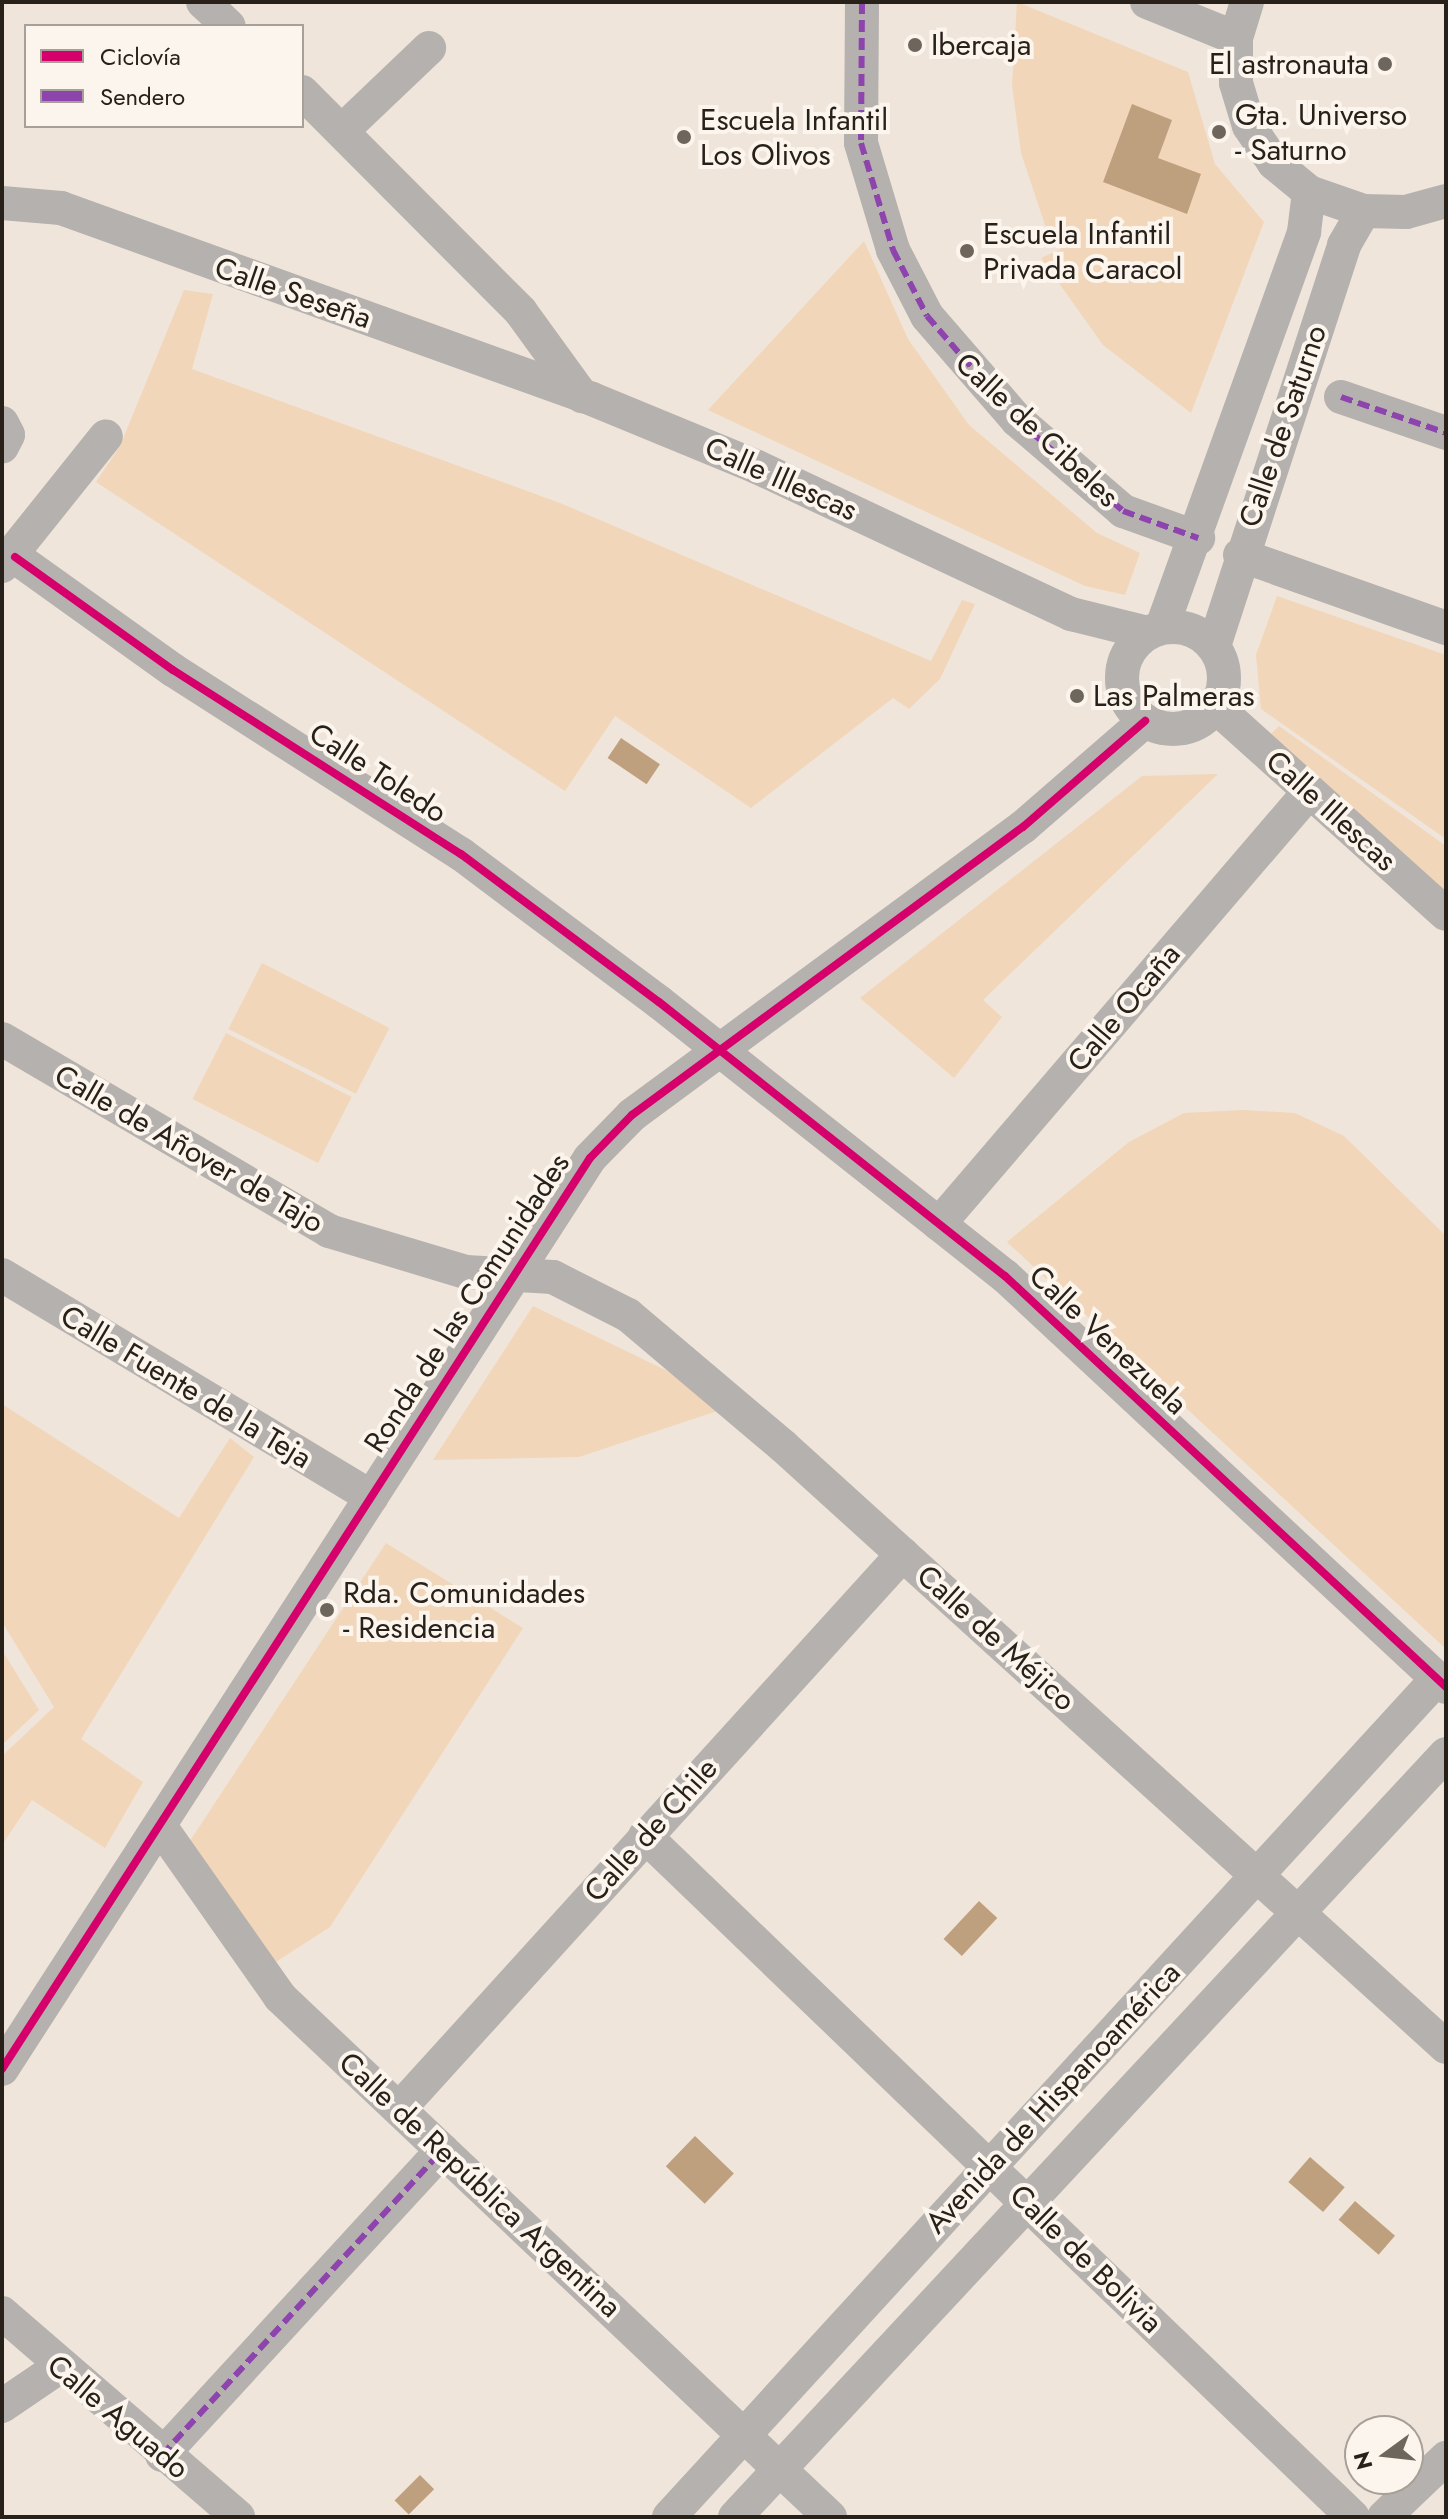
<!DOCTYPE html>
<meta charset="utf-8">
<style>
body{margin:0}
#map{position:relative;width:1448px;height:2519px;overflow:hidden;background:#f0e5da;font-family:Jost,sans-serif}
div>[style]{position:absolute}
.green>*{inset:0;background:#f1d6ba;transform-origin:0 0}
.water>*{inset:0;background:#bfa07e;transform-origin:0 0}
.minor>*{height:34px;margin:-17px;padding:0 17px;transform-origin:17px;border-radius:17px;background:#b5b1ae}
.minor>.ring{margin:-17px;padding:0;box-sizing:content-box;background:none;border:34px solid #b5b1ae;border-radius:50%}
.quiet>*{height:6px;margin-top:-3px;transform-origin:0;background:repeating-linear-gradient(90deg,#8e44ad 0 12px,transparent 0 18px)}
.cycleway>*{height:8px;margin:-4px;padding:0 4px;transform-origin:4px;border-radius:4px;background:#d6006c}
.dots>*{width:22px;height:22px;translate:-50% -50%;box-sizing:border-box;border:4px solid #fcf5ed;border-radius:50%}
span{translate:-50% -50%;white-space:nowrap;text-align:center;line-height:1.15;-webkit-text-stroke:8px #fcf5ed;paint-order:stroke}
.poi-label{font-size:30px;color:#28211a}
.left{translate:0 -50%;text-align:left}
.right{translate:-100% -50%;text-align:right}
.street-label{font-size:30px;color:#28211a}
.frame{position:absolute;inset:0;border:4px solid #28211a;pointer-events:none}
.legend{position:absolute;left:24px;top:24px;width:280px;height:104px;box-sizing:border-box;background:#fcf5ed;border:2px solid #a7a099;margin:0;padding:10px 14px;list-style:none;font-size:24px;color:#28211a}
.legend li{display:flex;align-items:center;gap:16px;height:40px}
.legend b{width:40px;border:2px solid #a7a099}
.north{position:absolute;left:1344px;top:2415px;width:80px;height:80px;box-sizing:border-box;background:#fcf5ed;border:2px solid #a7a099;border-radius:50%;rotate:255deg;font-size:22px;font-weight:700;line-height:32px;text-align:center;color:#28211a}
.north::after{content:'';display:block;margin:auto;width:28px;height:36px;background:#6e665d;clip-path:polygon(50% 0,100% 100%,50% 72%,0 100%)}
</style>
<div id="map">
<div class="green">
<i style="clip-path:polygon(1017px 2px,1188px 72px,1215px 164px,1264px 222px,1191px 413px,1103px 345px,1041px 258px,1061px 249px,1045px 225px,1021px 153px,1012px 85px)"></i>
<i style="clip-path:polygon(864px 241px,908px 339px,969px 425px,1097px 533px,1140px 553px,1125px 595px,1085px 586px,708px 410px)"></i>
<i style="clip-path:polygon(184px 290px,213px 294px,192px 369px,560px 503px,931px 661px,962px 600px,975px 604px,940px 679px,909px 709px,893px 698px,751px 808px,615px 716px,565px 791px,96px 482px,120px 446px)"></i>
<i style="clip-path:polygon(1277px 596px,1446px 655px,1446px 839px,1261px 709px,1256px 655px)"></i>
<i style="clip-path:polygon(1279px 726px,1446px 846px,1446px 893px,1269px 736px)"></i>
<i style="clip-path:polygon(1218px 774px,983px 1000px,1002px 1017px,954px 1078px,860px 998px,1142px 776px)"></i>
<i style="left:262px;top:963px;width:143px;height:74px;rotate:27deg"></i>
<i style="left:226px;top:1033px;width:141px;height:74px;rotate:27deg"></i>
<i style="clip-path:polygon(1243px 1110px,1295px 1113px,1344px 1136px,1446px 1236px,1446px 1649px,1007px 1242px,1129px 1142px,1184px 1113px)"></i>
<i style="clip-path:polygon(533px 1306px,684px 1379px,717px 1411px,579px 1457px,433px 1460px)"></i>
<i style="clip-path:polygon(2px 1404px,179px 1518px,230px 1438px,254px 1457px,81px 1739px,143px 1782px,105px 1848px,32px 1800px,2px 1845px,2px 1756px,54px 1707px,2px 1622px)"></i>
<i style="clip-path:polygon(386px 1543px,523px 1628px,330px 1927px,268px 1967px,186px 1847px)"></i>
<i style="clip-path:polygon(2px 1650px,39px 1710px,2px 1745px)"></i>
</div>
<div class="water">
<i style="clip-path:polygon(1132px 104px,1172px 120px,1158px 158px,1201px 174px,1187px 214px,1103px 182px)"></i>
<i style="left:621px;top:738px;width:47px;height:24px;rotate:34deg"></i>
<i style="left:979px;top:1901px;width:25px;height:52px;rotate:43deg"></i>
<i style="left:695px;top:2136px;width:54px;height:42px;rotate:44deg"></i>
<i style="left:1310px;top:2157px;width:46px;height:33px;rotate:41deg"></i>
<i style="left:1355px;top:2201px;width:53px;height:25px;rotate:41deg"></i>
<i style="left:420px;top:2475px;width:20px;height:36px;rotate:45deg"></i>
</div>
<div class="minor">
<i style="left:203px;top:2px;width:35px;rotate:43deg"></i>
<i style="left:862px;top:2px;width:141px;rotate:90.4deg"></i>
<i style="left:861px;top:143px;width:112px;rotate:73.3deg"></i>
<i style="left:893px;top:250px;width:74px;rotate:62.7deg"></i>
<i style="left:927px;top:316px;width:138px;rotate:49.1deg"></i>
<i style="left:1017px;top:420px;width:140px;rotate:40.6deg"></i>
<i style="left:1123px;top:511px;width:80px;rotate:19.8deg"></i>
<i style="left:1147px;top:2px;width:96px;rotate:22deg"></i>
<i style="left:1247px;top:2px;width:38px;rotate:107deg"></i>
<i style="left:1236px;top:38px;width:45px;rotate:90deg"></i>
<i style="left:1236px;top:83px;width:45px;rotate:73.2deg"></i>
<i style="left:1249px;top:126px;width:45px;rotate:56deg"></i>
<i style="left:1274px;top:163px;width:45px;rotate:39.6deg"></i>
<i style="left:1309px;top:192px;width:58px;rotate:19.1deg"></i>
<i style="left:1364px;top:211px;width:42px;rotate:1.4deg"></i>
<i style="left:1406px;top:212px;width:41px;rotate:-15.4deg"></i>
<i style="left:302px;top:92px;width:310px;rotate:45.1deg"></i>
<i style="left:521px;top:312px;width:104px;rotate:54deg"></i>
<i style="left:343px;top:130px;width:119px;rotate:-43.6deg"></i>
<i style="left:2px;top:203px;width:59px;rotate:4.8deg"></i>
<i style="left:61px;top:208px;width:564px;rotate:19.78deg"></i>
<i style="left:592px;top:399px;width:178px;rotate:22.4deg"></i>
<i style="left:757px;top:467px;width:347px;rotate:25.1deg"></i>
<i style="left:1071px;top:614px;width:79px;rotate:13.9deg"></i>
<i style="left:1341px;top:397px;width:111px;rotate:18.9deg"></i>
<i style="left:2px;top:423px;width:13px;rotate:63deg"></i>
<i style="left:8px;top:435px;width:13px;rotate:117deg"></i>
<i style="left:1240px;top:555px;width:219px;rotate:19.5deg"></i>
<i style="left:15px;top:557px;width:194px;rotate:35.6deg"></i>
<i style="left:173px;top:670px;width:342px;rotate:32.6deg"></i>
<i style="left:461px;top:854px;width:247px;rotate:36.8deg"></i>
<i style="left:659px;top:1002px;width:441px;rotate:38.4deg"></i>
<i style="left:1005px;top:1276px;width:603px;rotate:42.98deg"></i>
<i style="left:2px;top:566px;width:166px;rotate:-51.3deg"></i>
<i class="ring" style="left:1122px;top:627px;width:68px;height:68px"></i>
<i style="left:1162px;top:627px;width:420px;rotate:-70.2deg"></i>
<i style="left:1304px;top:232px;width:40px;rotate:-82.9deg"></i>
<i style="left:1214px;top:646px;width:422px;rotate:-72deg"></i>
<i style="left:1344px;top:245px;width:39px;rotate:-60deg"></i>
<i style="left:1216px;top:707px;width:309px;rotate:42deg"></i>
<i style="left:2px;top:1039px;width:379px;rotate:30.4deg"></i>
<i style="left:329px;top:1231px;width:143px;rotate:16.7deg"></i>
<i style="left:466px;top:1272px;width:87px;rotate:3.3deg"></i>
<i style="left:553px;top:1277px;width:84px;rotate:26.9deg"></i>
<i style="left:628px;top:1315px;width:203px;rotate:40.2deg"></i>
<i style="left:783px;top:1446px;width:895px;rotate:42.19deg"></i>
<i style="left:939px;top:1224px;width:569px;rotate:-49.42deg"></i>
<i style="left:2px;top:1275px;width:431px;rotate:31deg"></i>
<i style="left:160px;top:1826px;width:209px;rotate:54.9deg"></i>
<i style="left:280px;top:1997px;width:757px;rotate:43.39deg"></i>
<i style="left:645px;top:1836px;width:982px;rotate:43.89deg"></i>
<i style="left:2px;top:2069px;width:1084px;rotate:-57.16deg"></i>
<i style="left:590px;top:1158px;width:60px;rotate:-45.7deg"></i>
<i style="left:632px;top:1115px;width:486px;rotate:-36.4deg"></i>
<i style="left:1023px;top:827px;width:162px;rotate:-41deg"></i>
<i style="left:400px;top:2108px;width:748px;rotate:-47.76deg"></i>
<i style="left:2px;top:2313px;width:312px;rotate:40.8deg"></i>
<i style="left:2px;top:2406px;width:68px;rotate:-34.2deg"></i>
<i style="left:162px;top:2455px;width:414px;rotate:-47.4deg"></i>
<i style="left:669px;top:2517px;width:1137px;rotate:-47.5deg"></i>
<i style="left:735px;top:2517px;width:1043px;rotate:-47.02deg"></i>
<i style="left:1384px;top:2517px;width:86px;rotate:-43.6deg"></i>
</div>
<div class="quiet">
<i style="left:862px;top:2px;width:141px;rotate:90.4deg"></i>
<i style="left:861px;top:143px;width:112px;rotate:73.3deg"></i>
<i style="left:893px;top:250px;width:74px;rotate:62.7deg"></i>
<i style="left:927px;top:316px;width:138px;rotate:49.1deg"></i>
<i style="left:1017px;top:420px;width:140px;rotate:40.6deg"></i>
<i style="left:1123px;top:511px;width:80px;rotate:19.8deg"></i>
<i style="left:1341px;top:397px;width:111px;rotate:18.9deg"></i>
<i style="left:162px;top:2455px;width:414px;rotate:-47.4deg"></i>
</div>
<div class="cycleway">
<i style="left:15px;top:557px;width:194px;rotate:35.6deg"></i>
<i style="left:173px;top:670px;width:342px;rotate:32.6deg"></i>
<i style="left:461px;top:854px;width:247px;rotate:36.8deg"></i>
<i style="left:659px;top:1002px;width:441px;rotate:38.4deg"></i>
<i style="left:1005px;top:1276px;width:603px;rotate:42.98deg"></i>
<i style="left:2px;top:2069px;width:1084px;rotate:-57.16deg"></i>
<i style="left:590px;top:1158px;width:60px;rotate:-45.7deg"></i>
<i style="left:632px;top:1115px;width:486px;rotate:-36.4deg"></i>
<i style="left:1023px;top:827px;width:162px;rotate:-41deg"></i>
</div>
<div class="dots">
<i style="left:915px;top:45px;background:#6e665d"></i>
<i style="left:1385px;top:64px;background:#6e665d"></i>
<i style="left:1219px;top:132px;background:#6e665d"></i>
<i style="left:684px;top:137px;background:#6e665d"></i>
<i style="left:967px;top:251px;background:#6e665d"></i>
<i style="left:1077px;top:696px;background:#6e665d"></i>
<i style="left:327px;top:1610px;background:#6e665d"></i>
</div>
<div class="poi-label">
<span class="left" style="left:931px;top:45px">Ibercaja</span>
<span class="right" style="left:1369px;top:64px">El astronauta</span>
<span class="left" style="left:1235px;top:132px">Gta. Universo<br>- Saturno</span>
<span class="left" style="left:700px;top:137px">Escuela Infantil<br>Los Olivos</span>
<span class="left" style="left:983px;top:251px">Escuela Infantil<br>Privada Caracol</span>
<span class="left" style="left:1093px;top:696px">Las Palmeras</span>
<span class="left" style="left:343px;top:1610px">Rda. Comunidades<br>- Residencia</span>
</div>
<div class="street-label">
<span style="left:293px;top:293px;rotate:19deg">Calle Seseña</span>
<span style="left:1283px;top:426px;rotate:-71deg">Calle de Saturno</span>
<span style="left:1037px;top:430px;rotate:43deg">Calle de Cibeles</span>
<span style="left:781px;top:479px;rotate:24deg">Calle Illescas</span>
<span style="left:378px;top:773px;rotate:33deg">Calle Toledo</span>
<span style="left:1331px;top:811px;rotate:42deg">Calle Illescas</span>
<span style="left:1124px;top:1008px;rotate:-50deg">Calle Ocaña</span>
<span style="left:189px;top:1149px;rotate:30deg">Calle de Añover de Tajo</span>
<span style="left:467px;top:1303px;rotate:-57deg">Ronda de las Comunidades</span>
<span style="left:1108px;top:1340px;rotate:43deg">Calle Venezuela</span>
<span style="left:186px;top:1387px;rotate:31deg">Calle Fuente de la Teja</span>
<span style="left:996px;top:1638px;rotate:42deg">Calle de Méjico</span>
<span style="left:651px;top:1830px;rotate:-48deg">Calle de Chile</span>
<span style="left:1053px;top:2098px;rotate:-47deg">Avenida de Hispanoamérica</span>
<span style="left:480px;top:2185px;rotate:43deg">Calle de República Argentina</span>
<span style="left:1086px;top:2259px;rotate:44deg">Calle de Bolivia</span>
<span style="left:118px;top:2417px;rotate:40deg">Calle Aguado</span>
</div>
<div class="frame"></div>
<ul class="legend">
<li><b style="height:10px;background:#d6006c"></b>Ciclovía</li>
<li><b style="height:10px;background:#8e44ad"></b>Sendero</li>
</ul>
<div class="north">N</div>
</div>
